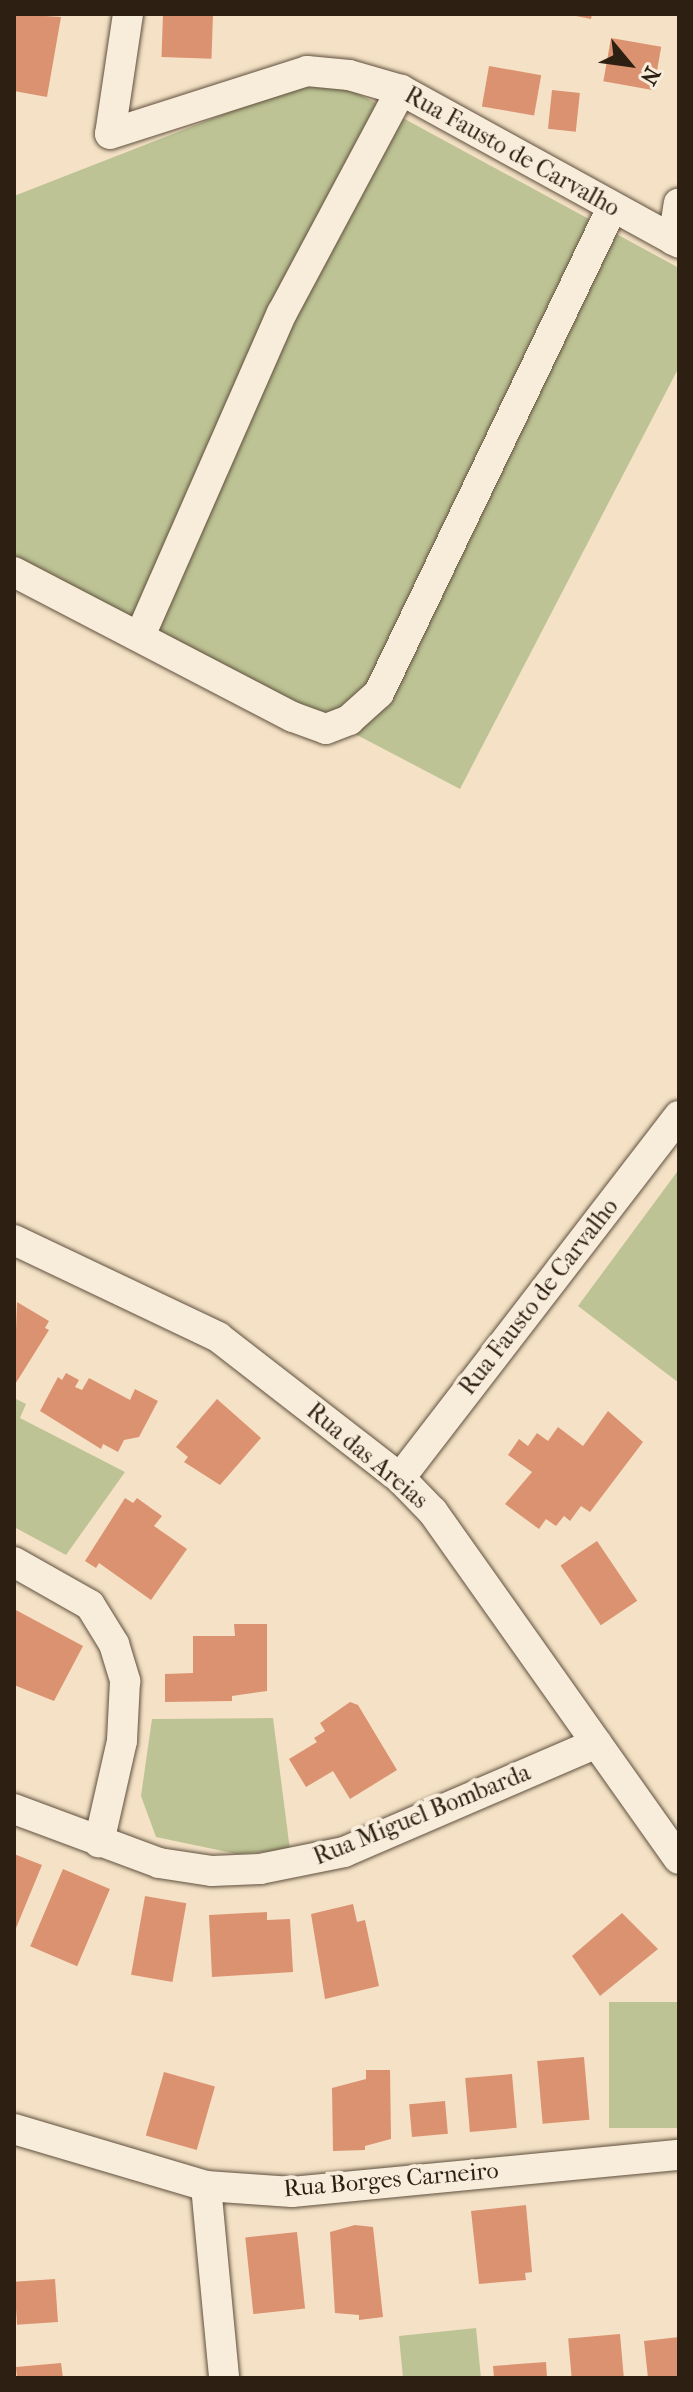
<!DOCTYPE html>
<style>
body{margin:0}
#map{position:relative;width:693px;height:2392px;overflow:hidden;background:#f5e2c6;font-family:"IM FELL French Canon",serif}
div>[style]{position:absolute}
.green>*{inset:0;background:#bdc394;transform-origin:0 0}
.building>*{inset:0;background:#db9271;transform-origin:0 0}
.roads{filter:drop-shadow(0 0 2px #5f503e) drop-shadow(0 0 2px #5f503e)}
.street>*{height:30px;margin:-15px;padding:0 15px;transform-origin:15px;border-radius:15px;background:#f8ecda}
span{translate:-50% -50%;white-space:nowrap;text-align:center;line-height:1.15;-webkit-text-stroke:8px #f8ecda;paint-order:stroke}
.street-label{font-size:24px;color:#2d1f11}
.frame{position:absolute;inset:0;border:16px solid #2d1f11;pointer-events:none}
.north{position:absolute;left:589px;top:24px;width:80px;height:80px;-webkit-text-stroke:6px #f8ecda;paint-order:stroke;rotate:119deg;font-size:22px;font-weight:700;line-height:32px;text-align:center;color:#2d1f11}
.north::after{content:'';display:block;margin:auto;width:28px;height:36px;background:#2d1f11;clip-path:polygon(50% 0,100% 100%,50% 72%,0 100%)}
</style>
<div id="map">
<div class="green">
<i style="clip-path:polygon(296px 86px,344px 86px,679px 268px,679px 367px,460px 789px,14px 555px,14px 196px)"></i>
<i style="clip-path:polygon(677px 1172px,679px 1173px,679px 1383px,578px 1306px)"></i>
<i style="clip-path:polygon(14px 1398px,26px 1404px,20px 1418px,125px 1472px,66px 1555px,14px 1527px)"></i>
<i style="clip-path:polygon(273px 1718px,290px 1850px,237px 1854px,156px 1837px,141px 1796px,152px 1719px)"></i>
<i style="left:679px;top:2002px;width:126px;height:70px;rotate:90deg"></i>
<i style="clip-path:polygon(476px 2328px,481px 2378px,403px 2378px,399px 2336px)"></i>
</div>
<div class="building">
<i style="clip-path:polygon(14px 14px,61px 17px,47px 97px,14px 91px)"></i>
<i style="left:163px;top:14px;width:50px;height:43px;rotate:2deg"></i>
<i style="clip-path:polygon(566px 14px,592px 14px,591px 19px)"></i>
<i style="left:611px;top:38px;width:51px;height:44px;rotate:10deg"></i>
<i style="left:489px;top:66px;width:53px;height:41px;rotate:10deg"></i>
<i style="left:552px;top:90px;width:28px;height:39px;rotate:6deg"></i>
<i style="clip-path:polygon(17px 1302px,49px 1321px,45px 1328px,49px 1330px,14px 1386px)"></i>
<i style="clip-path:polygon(66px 1373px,79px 1380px,75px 1387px,82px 1390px,89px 1378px,130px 1400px,135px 1389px,158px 1401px,139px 1437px,124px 1440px,118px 1452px,103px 1444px,101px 1449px,40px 1411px,58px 1377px,62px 1380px)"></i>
<i style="clip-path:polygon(217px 1399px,261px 1438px,220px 1485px,184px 1462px,188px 1457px,176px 1447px)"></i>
<i style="clip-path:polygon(608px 1411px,643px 1442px,590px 1512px,581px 1506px,570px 1521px,564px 1516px,556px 1526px,546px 1519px,539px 1529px,505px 1504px,532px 1472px,508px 1455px,519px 1439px,528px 1446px,537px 1433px,548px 1441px,558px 1427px,583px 1446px)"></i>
<i style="clip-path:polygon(125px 1498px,133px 1503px,137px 1498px,162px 1516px,154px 1526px,187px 1549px,151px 1600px,99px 1563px,96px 1568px,85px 1561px)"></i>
<i style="left:597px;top:1541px;width:72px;height:44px;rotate:56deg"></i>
<i style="clip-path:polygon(14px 1609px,83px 1646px,54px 1701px,14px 1685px)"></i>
<i style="clip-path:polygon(234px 1624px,267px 1624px,267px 1691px,232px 1696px,232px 1701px,165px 1702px,165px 1674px,193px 1673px,193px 1636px,235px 1636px)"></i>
<i style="clip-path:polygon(350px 1702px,358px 1705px,397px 1770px,350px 1799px,333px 1771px,306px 1787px,289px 1759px,317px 1742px,314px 1738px,325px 1731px,320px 1723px)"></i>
<i style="clip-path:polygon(14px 1854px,42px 1865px,14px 1933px)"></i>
<i style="left:63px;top:1869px;width:51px;height:84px;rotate:23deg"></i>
<i style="left:145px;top:1896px;width:42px;height:80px;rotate:10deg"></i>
<i style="clip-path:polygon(353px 1904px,357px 1922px,365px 1920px,379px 1986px,325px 1999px,311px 1914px)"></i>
<i style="clip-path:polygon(267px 1912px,267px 1920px,290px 1919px,293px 1972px,212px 1977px,209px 1915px)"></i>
<i style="clip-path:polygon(622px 1913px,658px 1949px,600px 1996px,572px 1956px)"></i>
<i style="left:584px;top:2057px;width:63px;height:47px;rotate:85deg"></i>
<i style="clip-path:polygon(366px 2070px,390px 2070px,391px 2139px,365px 2146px,365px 2150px,333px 2151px,332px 2088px,366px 2079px)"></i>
<i style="left:164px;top:2072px;width:53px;height:66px;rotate:16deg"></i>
<i style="left:512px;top:2074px;width:54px;height:47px;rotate:85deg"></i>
<i style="left:445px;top:2101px;width:33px;height:36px;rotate:85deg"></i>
<i style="clip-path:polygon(526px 2205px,532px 2272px,525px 2273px,526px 2280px,479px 2284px,471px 2211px)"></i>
<i style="clip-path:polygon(355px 2225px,373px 2227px,383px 2317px,359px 2320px,359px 2315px,335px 2313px,330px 2232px)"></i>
<i style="left:297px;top:2232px;width:77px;height:52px;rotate:84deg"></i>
<i style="left:55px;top:2279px;width:43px;height:41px;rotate:86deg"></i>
<i style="left:620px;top:2334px;width:44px;height:52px;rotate:85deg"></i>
<i style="clip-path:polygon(679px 2337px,679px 2378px,648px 2378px,644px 2341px)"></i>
<i style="clip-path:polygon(546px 2362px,547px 2378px,494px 2378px,493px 2366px)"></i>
<i style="clip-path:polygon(61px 2363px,63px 2378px,17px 2378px,16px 2367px)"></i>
</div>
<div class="roads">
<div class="street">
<i style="left:128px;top:14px;width:121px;rotate:98.5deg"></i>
<i style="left:110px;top:134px;width:207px;rotate:-17.7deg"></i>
<i style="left:307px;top:71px;width:42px;rotate:5.4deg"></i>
<i style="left:349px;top:75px;width:54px;rotate:16.1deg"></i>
<i style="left:401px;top:90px;width:317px;rotate:28.8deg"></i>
<i style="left:673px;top:240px;width:37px;rotate:-81deg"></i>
<i style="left:14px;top:572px;width:314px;rotate:27.5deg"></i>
<i style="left:293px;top:717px;width:35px;rotate:20deg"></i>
<i style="left:326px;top:729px;width:25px;rotate:-21deg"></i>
<i style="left:349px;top:720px;width:40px;rotate:-42deg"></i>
<i style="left:379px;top:693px;width:538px;rotate:-64.34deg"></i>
<i style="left:140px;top:636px;width:353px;rotate:-66.3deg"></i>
<i style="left:282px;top:313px;width:253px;rotate:-61.9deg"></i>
<i style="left:14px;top:1240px;width:226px;rotate:25.4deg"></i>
<i style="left:218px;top:1337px;width:230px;rotate:37.8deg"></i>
<i style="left:400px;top:1478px;width:47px;rotate:45.9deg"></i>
<i style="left:433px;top:1512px;width:425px;rotate:54.7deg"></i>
<i style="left:400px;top:1478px;width:457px;rotate:-52.4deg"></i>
<i style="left:14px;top:1562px;width:87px;rotate:29.5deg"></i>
<i style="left:90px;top:1605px;width:46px;rotate:58.4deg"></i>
<i style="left:114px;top:1644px;width:39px;rotate:73deg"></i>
<i style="left:125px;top:1681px;width:60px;rotate:92.9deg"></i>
<i style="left:122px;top:1741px;width:104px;rotate:102.8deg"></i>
<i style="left:14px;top:1809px;width:155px;rotate:20.4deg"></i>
<i style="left:159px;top:1863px;width:54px;rotate:8.6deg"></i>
<i style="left:212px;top:1871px;width:48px;rotate:-2.4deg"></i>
<i style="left:260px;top:1869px;width:86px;rotate:-11.4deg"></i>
<i style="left:344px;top:1852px;width:275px;rotate:-23.3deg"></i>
<i style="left:14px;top:2129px;width:200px;rotate:16.5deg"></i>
<i style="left:206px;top:2186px;width:86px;rotate:4deg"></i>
<i style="left:292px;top:2192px;width:389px;rotate:-5.5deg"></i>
<i style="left:206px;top:2186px;width:193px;rotate:84.6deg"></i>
</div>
</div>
<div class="street-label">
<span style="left:512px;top:152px;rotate:29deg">Rua Fausto de Carvalho</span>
<span style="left:539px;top:1297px;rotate:-52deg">Rua Fausto de Carvalho</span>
<span style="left:367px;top:1456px;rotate:40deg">Rua das Areias</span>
<span style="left:422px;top:1815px;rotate:-22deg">Rua Miguel Bombarda</span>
<span style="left:391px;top:2180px;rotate:-5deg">Rua Borges Carneiro</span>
</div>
<div class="frame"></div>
<div class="north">N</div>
</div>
